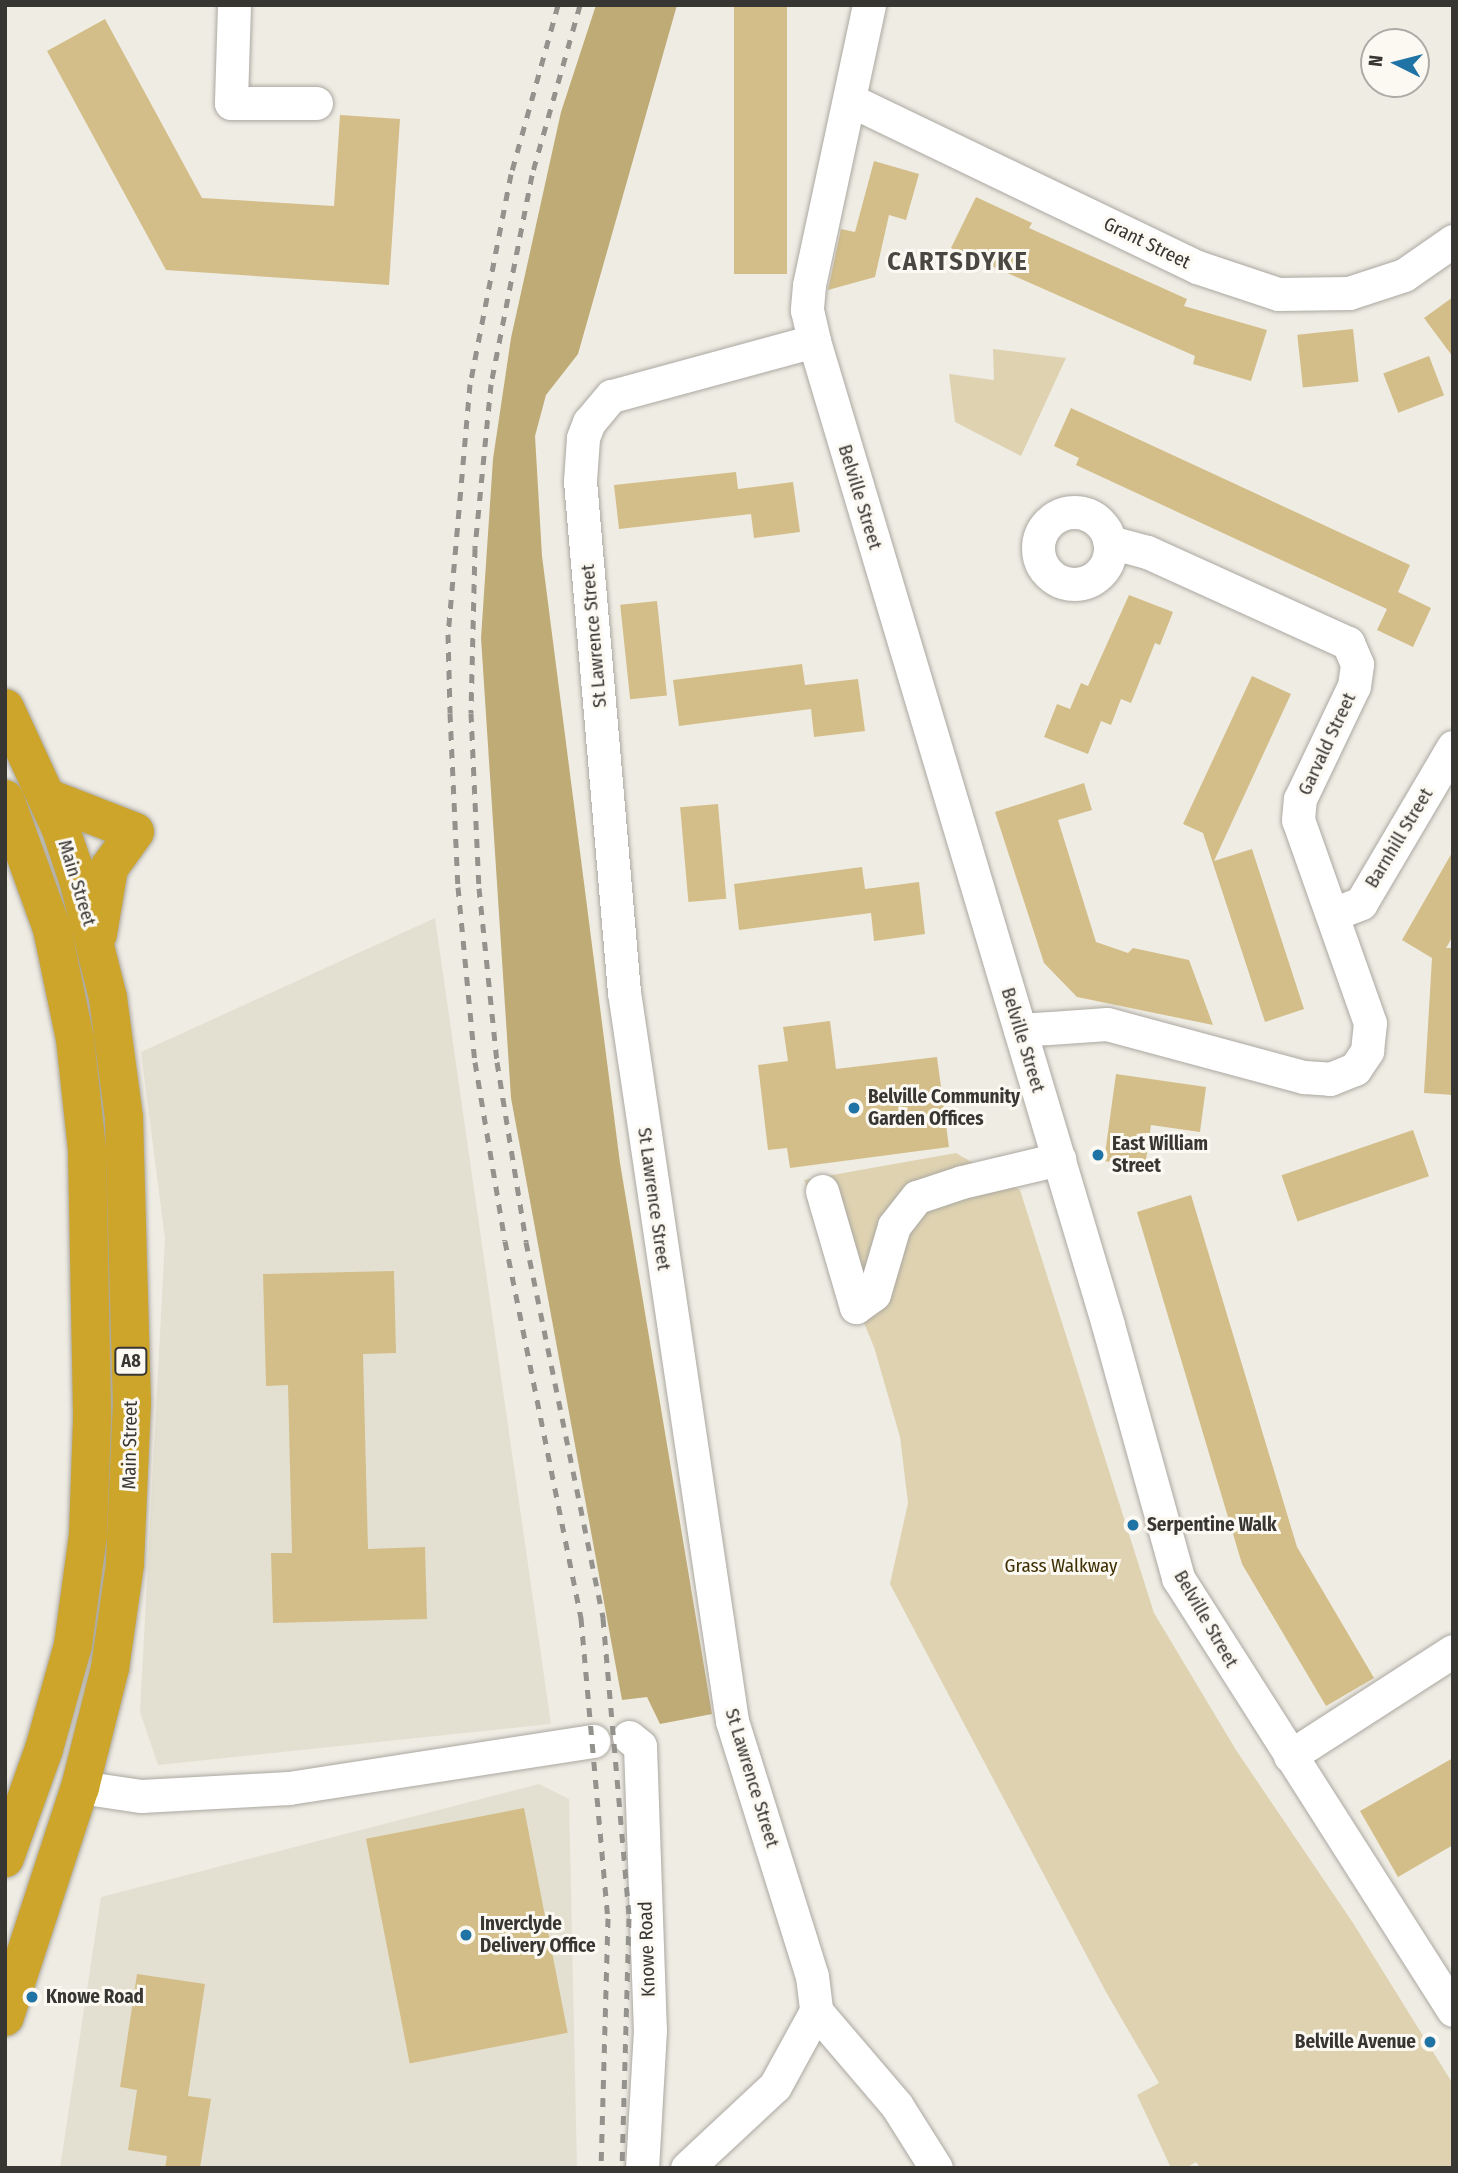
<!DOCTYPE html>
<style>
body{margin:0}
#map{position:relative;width:1458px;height:2173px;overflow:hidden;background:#efece4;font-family:"Fira Sans Condensed",sans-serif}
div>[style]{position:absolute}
.built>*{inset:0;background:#e4e0d1}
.green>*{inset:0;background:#ded2b1}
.forest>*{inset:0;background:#bfab76}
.building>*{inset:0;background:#d3be89;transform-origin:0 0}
.roads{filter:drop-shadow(0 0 2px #aba8a1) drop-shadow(0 0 2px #aba8a1)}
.minor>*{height:33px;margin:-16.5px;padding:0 16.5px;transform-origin:16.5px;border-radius:16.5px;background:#fff}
.minor>.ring{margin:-16.5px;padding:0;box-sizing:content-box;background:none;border:33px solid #fff;border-radius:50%}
.highway>*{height:38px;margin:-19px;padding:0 19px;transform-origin:19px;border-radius:19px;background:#cda52a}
.rail>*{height:5px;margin-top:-2.5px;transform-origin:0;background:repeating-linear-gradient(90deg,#94928c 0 9px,transparent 0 18px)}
.dots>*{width:19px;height:19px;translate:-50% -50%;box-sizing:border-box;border:4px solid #fcf9f2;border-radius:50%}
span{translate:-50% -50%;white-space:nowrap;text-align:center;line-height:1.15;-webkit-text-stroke:6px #fcf9f2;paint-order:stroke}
.shield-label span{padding:2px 5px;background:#fcf9f2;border:2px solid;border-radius:5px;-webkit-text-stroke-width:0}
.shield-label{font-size:18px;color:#373633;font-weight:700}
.street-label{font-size:19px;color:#373633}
.poi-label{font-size:19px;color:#373633;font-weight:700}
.left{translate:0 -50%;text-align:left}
.right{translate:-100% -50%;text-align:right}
.park-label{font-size:19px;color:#3d2f02}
.district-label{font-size:26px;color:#494741;font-weight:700;letter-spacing:2px}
.frame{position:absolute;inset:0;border:7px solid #373633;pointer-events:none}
.north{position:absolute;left:1360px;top:28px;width:70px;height:70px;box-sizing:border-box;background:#fcf9f2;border:2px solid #adaba6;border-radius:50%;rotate:276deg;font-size:19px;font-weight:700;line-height:28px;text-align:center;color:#373633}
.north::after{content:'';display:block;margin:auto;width:24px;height:32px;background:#2074a5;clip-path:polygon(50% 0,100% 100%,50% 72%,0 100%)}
</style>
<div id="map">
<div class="built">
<i style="clip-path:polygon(435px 918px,551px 1724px,158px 1765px,140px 1712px,165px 1239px,141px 1052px)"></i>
<i style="clip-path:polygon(539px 1784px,569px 1799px,577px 2168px,60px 2168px,101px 1897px)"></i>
</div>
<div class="green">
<i style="clip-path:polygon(993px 349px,1066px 358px,1021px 456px,955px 422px,949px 374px,994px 380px)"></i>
<i style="clip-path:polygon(956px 1153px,1020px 1190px,1154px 1613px,1236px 1750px,1353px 1923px,1453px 2084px,1453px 2168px,1200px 2168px,1196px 2162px,1186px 2168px,1171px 2168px,1137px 2095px,1159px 2083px,1106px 1992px,890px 1584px,908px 1503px,900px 1437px,874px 1347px,804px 1180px)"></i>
</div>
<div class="forest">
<i style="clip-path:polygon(596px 5px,677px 5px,578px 354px,546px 395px,535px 436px,542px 556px,620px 1163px,712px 1714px,660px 1724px,647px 1697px,622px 1700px,511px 1098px,481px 638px,493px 459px,511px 338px,561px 112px)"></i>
</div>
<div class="building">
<i style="left:734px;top:5px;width:53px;height:269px"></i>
<i style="clip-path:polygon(105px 19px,202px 198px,334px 206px,340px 115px,400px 119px,389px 285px,166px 270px,47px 51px)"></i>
<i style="clip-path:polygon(874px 161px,919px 174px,906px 220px,889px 215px,875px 277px,828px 290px,841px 229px,855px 232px)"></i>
<i style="clip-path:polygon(976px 197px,1032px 223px,1029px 228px,1187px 299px,1184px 306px,1267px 330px,1251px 381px,1193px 364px,1195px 356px,951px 248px)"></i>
<i style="clip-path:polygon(1453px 297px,1453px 357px,1424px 318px)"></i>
<i style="left:1353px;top:329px;width:53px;height:56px;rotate:84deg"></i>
<i style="left:1429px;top:356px;width:42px;height:49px;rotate:69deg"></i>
<i style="clip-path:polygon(1071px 408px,1410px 565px,1398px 592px,1431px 608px,1413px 647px,1377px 630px,1387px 609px,1076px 465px,1079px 458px,1054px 446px)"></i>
<i style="clip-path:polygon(736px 472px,738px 489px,793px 482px,800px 532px,754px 538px,751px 514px,619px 529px,614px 485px)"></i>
<i style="clip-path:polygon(1129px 595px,1173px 612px,1160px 645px,1155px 643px,1131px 703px,1121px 699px,1111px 725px,1101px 721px,1088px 754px,1044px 737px,1057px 704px,1070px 709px,1081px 683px,1088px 686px)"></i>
<i style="left:657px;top:601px;width:95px;height:37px;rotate:84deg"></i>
<i style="clip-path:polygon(802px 664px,805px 685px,858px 679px,865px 731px,814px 737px,811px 709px,679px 726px,673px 680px)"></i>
<i style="clip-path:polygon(1252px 676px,1291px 694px,1214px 861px,1252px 849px,1304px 1009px,1265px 1022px,1203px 833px,1183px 824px)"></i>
<i style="clip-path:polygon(1084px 783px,1092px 810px,1058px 820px,1096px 942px,1128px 953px,1133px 948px,1189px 960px,1213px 1025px,1077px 997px,1044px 963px,995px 812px)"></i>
<i style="left:718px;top:804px;width:95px;height:38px;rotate:85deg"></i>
<i style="clip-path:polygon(1453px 851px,1453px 936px,1446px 948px,1453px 948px,1453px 1095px,1424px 1093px,1432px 958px,1402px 940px)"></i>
<i style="clip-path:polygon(862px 867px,865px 889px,919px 882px,925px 934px,874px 941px,871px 913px,739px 930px,734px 884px)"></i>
<i style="clip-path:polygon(830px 1021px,836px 1069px,937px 1057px,949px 1147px,790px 1168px,787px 1148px,768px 1150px,758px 1065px,788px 1061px,783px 1027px)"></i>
<i style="clip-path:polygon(1116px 1074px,1206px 1087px,1200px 1132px,1151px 1125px,1145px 1167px,1104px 1161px)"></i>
<i style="left:1413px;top:1130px;width:49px;height:139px;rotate:71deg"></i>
<i style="clip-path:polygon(1191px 1195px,1297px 1547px,1374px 1678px,1326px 1706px,1242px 1564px,1137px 1212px)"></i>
<i style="clip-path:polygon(394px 1271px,396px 1353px,363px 1354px,368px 1549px,425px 1547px,427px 1619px,273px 1623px,271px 1553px,292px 1553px,288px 1385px,266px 1386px,263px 1274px)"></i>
<i style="clip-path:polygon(1453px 1758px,1453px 1845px,1398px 1877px,1360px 1811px)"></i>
<i style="left:524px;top:1808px;width:229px;height:161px;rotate:79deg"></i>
<i style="clip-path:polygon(137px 1974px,205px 1984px,188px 2096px,211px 2099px,200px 2168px,165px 2168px,167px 2156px,128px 2150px,137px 2090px,120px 2087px)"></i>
</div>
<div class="roads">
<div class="minor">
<i style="left:234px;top:5px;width:98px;rotate:91.8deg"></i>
<i style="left:231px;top:103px;width:85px"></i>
<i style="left:869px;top:5px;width:286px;rotate:102.1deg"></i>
<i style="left:809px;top:285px;width:25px;rotate:95deg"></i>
<i style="left:807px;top:310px;width:32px;rotate:77deg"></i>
<i style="left:814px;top:341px;width:1027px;rotate:73.36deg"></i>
<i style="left:1108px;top:1325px;width:263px;rotate:74.5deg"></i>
<i style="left:1178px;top:1578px;width:512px;rotate:57.52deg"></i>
<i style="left:850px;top:100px;width:385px;rotate:25.7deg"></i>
<i style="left:1197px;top:267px;width:85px;rotate:18.4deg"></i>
<i style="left:1278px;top:294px;width:71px;rotate:-0.8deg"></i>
<i style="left:1349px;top:293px;width:58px;rotate:-18.1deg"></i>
<i style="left:1404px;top:275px;width:60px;rotate:-34.8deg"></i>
<i style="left:814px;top:341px;width:210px;rotate:164.8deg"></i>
<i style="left:611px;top:396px;width:34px;rotate:130deg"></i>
<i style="left:589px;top:422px;width:17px;rotate:111deg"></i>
<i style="left:583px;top:438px;width:43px;rotate:94deg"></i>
<i style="left:580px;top:481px;width:513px;rotate:85.08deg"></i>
<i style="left:624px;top:992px;width:737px;rotate:81.57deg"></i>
<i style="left:732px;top:1721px;width:267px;rotate:72.6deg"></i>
<i style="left:812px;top:1976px;width:35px;rotate:83deg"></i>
<i style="left:816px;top:2011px;width:125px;rotate:49.5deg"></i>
<i style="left:897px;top:2106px;width:73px;rotate:57.8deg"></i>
<i class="ring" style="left:1038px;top:512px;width:39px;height:39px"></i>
<i style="left:1333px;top:914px;width:30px;rotate:-21deg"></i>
<i style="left:1361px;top:903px;width:181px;rotate:-59.5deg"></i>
<i style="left:1020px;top:1030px;width:87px;rotate:-3.9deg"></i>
<i style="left:1107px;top:1024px;width:204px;rotate:15.1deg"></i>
<i style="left:1304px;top:1077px;width:26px;rotate:4deg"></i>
<i style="left:1330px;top:1079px;width:27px;rotate:-22deg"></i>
<i style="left:1355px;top:1069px;width:22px;rotate:-56deg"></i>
<i style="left:1367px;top:1051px;width:28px;rotate:-84deg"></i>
<i style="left:1370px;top:1023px;width:215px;rotate:-109.5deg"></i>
<i style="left:1298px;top:820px;width:21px;rotate:-85deg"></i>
<i style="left:1300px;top:799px;width:125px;rotate:-64.5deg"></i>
<i style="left:1354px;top:686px;width:22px;rotate:-82deg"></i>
<i style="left:1357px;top:664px;width:23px;rotate:-113deg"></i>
<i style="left:1348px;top:643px;width:221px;rotate:-155.6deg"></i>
<i style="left:1147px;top:552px;width:39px;rotate:-165deg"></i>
<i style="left:822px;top:1191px;width:121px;rotate:73.7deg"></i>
<i style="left:856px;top:1307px;width:22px;rotate:-36deg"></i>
<i style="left:874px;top:1294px;width:71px;rotate:-73.6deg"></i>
<i style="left:894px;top:1226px;width:37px;rotate:-52deg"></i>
<i style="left:917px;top:1197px;width:47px;rotate:-18.4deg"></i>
<i style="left:962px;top:1182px;width:100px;rotate:-13.3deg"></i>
<i style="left:629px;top:1737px;width:14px;rotate:39deg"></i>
<i style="left:640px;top:1746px;width:284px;rotate:88deg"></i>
<i style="left:650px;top:2030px;width:138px;rotate:93.3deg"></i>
<i style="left:1290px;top:1756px;width:194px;rotate:-32.8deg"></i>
<i style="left:80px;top:1787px;width:62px;rotate:8.4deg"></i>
<i style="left:141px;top:1796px;width:148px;rotate:-3.1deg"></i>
<i style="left:289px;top:1788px;width:308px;rotate:-8.8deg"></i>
<i style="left:687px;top:2168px;width:120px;rotate:-43deg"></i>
<i style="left:775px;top:2086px;width:85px;rotate:-61.3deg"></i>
</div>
<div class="highway">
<i style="left:5px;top:708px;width:131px;rotate:65.2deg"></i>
<i style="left:60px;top:827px;width:59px;rotate:71.3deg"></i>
<i style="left:79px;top:883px;width:119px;rotate:75.8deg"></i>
<i style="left:108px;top:998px;width:121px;rotate:82.4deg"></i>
<i style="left:124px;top:1118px;width:284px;rotate:88.4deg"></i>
<i style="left:132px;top:1402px;width:162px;rotate:92.5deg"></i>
<i style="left:125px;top:1564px;width:105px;rotate:98.2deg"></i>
<i style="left:110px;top:1668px;width:123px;rotate:104.1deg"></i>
<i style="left:80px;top:1787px;width:242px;rotate:108.1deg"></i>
<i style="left:48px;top:798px;width:93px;rotate:21.3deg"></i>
<i style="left:135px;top:832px;width:44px;rotate:125.8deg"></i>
<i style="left:109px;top:868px;width:67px;rotate:99.5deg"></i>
<i style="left:5px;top:799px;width:138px;rotate:70.1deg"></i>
<i style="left:52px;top:929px;width:112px;rotate:78.2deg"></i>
<i style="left:75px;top:1039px;width:112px;rotate:83.8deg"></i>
<i style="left:87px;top:1150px;width:270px;rotate:88.9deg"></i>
<i style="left:92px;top:1420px;width:115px;rotate:92deg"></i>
<i style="left:88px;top:1535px;width:111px;rotate:97.8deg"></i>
<i style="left:73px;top:1645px;width:108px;rotate:105.6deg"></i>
<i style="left:44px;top:1749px;width:116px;rotate:109.7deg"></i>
</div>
</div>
<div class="rail">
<i style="left:558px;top:5px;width:175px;rotate:105.5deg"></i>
<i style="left:511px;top:174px;width:214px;rotate:101deg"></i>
<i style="left:470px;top:384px;width:251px;rotate:95deg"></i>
<i style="left:448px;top:634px;width:79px;rotate:88.5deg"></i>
<i style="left:450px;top:713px;width:174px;rotate:87.4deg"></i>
<i style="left:458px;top:887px;width:176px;rotate:84.5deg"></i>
<i style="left:475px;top:1062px;width:181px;rotate:80.5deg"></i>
<i style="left:505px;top:1241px;width:385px;rotate:78.6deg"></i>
<i style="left:581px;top:1618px;width:301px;rotate:84.9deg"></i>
<i style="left:608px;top:1918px;width:250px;rotate:91.6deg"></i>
<i style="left:580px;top:5px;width:177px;rotate:105.8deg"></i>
<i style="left:532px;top:175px;width:213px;rotate:101.1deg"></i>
<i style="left:491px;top:384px;width:165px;rotate:95.6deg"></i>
<i style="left:475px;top:548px;width:165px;rotate:91.4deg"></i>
<i style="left:471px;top:713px;width:175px;rotate:87.4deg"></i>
<i style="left:479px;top:888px;width:175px;rotate:84.1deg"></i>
<i style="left:497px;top:1062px;width:182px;rotate:80.8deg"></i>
<i style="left:526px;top:1242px;width:384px;rotate:78.4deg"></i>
<i style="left:603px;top:1618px;width:301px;rotate:85deg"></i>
<i style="left:629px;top:1918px;width:250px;rotate:91.6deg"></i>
</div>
<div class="dots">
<i style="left:854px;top:1108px;background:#2074a5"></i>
<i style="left:1098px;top:1155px;background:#2074a5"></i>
<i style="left:1133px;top:1525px;background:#2074a5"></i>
<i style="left:466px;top:1935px;background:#2074a5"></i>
<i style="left:32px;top:1997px;background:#2074a5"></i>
<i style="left:1430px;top:2042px;background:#2074a5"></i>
</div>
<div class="shield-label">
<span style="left:131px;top:1361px">A8</span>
</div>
<div class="street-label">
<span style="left:1147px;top:243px;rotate:26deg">Grant Street</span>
<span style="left:860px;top:497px;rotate:73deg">Belville Street</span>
<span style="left:594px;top:636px;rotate:-95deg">St Lawrence Street</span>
<span style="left:1327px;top:744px;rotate:-65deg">Garvald Street</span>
<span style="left:1399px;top:838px;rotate:-59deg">Barnhill Street</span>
<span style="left:77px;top:883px;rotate:73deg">Main Street</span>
<span style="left:1023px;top:1040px;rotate:73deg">Belville Street</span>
<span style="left:654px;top:1199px;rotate:82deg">St Lawrence Street</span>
<span style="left:130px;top:1445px;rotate:-89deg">Main Street</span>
<span style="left:1206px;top:1619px;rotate:60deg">Belville Street</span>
<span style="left:752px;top:1778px;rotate:73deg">St Lawrence Street</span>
<span style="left:647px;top:1949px;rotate:-92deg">Knowe Road</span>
</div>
<div class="poi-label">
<span class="left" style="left:868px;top:1108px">Belville Community<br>Garden Offices</span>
<span class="left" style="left:1112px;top:1155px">East William<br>Street</span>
<span class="left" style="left:1147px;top:1525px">Serpentine Walk</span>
<span class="left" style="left:480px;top:1935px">Inverclyde<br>Delivery Office</span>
<span class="left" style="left:46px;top:1997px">Knowe Road</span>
<span class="right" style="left:1416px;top:2042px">Belville Avenue</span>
</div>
<div class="park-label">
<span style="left:1061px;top:1566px">Grass Walkway</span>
</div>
<div class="district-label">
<span style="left:958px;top:262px">CARTSDYKE</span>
</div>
<div class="frame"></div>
<div class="north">N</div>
</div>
